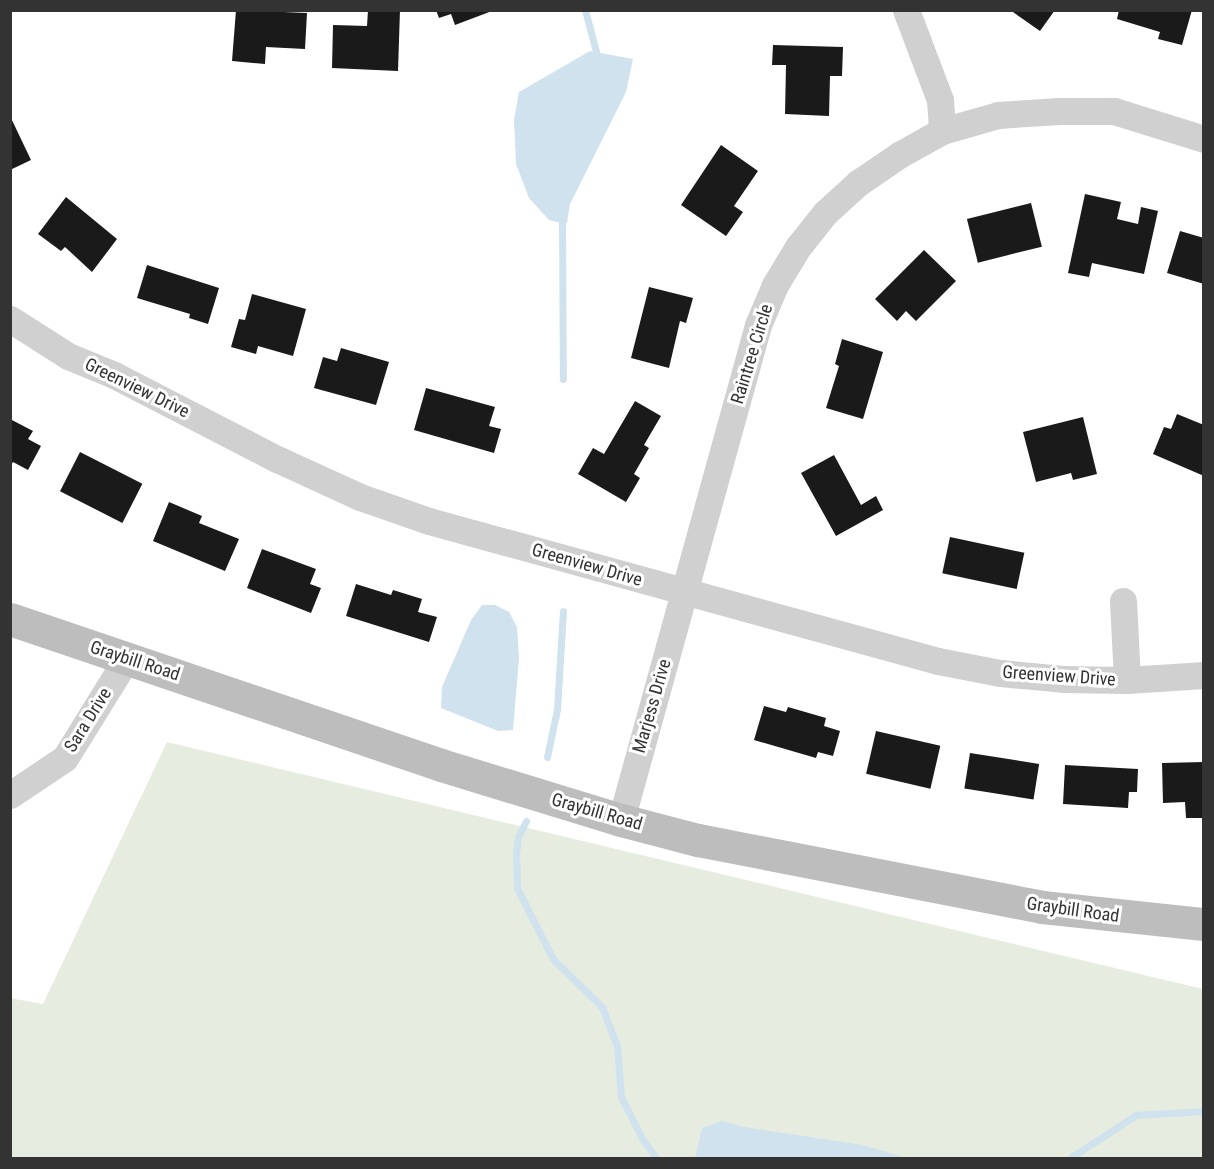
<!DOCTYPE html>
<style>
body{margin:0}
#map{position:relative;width:1214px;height:1169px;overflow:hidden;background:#fff;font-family:"Roboto Condensed",sans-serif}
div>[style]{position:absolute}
.green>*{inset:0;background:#e6ecdf}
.water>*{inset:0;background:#cfe2ee}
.stream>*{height:7px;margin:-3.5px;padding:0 3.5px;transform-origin:3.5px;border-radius:3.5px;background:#cfe2ee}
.building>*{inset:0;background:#1a1a1a;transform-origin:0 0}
.street>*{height:27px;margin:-13.5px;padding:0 13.5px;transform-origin:13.5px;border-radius:13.5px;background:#d0d0d0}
.secondary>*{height:33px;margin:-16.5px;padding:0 16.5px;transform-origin:16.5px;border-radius:16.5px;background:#bdbdbd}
span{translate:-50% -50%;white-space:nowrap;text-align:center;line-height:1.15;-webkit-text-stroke:6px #fff;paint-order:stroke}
.street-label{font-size:18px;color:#333}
.frame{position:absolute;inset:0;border:12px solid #333;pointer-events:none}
</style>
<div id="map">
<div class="green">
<i style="clip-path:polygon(167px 742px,1203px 989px,1203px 1158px,11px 1158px,10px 998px,43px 1004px)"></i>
</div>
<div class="water">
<i style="clip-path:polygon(590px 51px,633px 59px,626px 92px,570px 204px,567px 223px,561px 223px,549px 220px,529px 198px,516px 164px,514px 120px,519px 92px)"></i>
<i style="clip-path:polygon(482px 605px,495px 605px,509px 612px,517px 627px,519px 658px,513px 730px,498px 731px,441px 708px,442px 687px,471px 620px)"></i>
<i style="clip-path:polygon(722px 1121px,744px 1127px,863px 1145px,907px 1158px,695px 1158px,702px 1128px)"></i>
</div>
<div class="stream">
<i style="left:585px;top:10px;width:51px;rotate:75.1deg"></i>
<i style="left:562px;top:214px;width:165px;rotate:89.7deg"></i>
<i style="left:547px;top:757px;width:49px;rotate:-78.2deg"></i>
<i style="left:557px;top:709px;width:98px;rotate:-86.5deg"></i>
<i style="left:526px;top:821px;width:18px;rotate:117deg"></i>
<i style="left:518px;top:837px;width:16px;rotate:97deg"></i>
<i style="left:516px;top:853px;width:35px;rotate:88deg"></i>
<i style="left:517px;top:888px;width:80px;rotate:63.1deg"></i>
<i style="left:553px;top:959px;width:69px;rotate:44.4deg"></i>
<i style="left:602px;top:1007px;width:42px;rotate:69deg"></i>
<i style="left:617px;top:1046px;width:51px;rotate:85.5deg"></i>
<i style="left:621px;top:1097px;width:48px;rotate:62.9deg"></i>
<i style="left:643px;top:1140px;width:22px;rotate:54deg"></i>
<i style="left:1070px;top:1158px;width:79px;rotate:-33.1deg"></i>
<i style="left:1136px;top:1115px;width:68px;rotate:-3.4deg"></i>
</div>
<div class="building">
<i style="clip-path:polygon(236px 10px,307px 13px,305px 49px,266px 47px,265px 64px,232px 61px)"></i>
<i style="clip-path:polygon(368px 10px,400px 10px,398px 71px,332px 68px,333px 25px,367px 26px)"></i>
<i style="clip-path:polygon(436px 10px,492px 10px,492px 11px,455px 25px,451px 14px,439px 18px)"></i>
<i style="clip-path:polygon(1010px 10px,1055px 10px,1040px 31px)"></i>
<i style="clip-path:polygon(1119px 10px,1192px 10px,1182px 45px,1158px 39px,1160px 32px,1117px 19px)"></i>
<i style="clip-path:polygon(773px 45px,843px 47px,842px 76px,830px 76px,829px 116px,785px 114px,786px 65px,772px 65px)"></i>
<i style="clip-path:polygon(10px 116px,31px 160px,10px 170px)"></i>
<i style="clip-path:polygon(721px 145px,758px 171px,734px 206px,743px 212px,726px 236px,681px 205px)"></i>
<i style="clip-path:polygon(1085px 194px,1121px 202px,1117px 219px,1138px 224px,1141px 207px,1158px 211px,1144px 274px,1092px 263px,1089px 277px,1068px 273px)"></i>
<i style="clip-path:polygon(66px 197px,117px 239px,92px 272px,65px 247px,61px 251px,38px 234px)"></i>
<i style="left:1031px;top:203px;width:45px;height:66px;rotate:76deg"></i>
<i style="clip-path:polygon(1180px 231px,1204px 238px,1204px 284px,1167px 273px)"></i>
<i style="clip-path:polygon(924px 250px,956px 281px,916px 321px,906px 311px,897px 321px,875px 299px)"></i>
<i style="clip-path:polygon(147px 265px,219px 288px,208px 324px,189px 318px,190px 314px,137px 298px)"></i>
<i style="clip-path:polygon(649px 287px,693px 298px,686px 323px,680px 321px,669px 368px,631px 358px)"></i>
<i style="clip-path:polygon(252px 294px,306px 309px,293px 356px,258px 346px,256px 354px,231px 347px,239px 319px,245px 320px)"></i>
<i style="clip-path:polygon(842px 339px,883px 352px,863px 419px,826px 408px,839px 366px,835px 364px)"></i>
<i style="clip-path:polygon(341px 348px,389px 362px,376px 405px,314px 388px,323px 357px,337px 361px)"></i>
<i style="clip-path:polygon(426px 388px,495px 407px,489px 426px,501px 429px,494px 453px,414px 430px)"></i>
<i style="clip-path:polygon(635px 401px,661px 416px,644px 445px,649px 448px,634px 474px,640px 478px,626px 502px,578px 474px,593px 448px,604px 454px)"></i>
<i style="clip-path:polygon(1177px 414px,1204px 425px,1204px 476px,1153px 454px,1164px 427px,1171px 429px)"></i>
<i style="clip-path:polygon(1083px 417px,1097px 474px,1073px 480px,1071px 473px,1036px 482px,1023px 432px)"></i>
<i style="clip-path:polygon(10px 419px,33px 431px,28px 439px,41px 446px,28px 470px,13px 462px,10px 467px)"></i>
<i style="left:80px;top:452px;width:70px;height:44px;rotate:27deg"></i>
<i style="clip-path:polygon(834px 455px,861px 505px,876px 496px,883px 510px,836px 536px,801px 473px)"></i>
<i style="clip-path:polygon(169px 502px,202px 516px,199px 523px,239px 539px,225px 571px,153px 541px)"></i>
<i style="left:950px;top:537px;width:76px;height:37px;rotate:12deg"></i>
<i style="clip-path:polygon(262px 549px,316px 569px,310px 584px,321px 588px,311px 613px,247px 588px)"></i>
<i style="clip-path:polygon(356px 584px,391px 595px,393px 590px,422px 599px,418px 612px,437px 617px,429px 642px,346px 616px)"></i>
<i style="clip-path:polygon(764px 706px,786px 712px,788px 707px,826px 718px,824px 726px,840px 731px,833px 756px,818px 752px,816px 758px,754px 740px)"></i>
<i style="left:876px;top:731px;width:66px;height:44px;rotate:13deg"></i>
<i style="left:970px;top:753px;width:70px;height:36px;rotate:9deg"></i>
<i style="clip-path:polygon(1204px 762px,1204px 818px,1186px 818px,1185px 802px,1163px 803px,1162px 763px)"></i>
<i style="clip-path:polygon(1065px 765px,1138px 769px,1137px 792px,1129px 792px,1128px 808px,1063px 804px)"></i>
</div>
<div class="street">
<i style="left:906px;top:10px;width:96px;rotate:69.3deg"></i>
<i style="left:940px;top:100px;width:31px;rotate:86deg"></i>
<i style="left:10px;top:319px;width:69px;rotate:32.5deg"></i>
<i style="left:68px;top:356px;width:50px;rotate:22.4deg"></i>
<i style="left:114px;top:375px;width:183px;rotate:27.3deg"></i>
<i style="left:277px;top:459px;width:91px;rotate:24.6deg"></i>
<i style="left:360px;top:497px;width:73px;rotate:19.2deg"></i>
<i style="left:429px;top:521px;width:528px;rotate:15.38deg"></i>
<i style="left:938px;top:661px;width:63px;rotate:11deg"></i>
<i style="left:1000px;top:673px;width:63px;rotate:5.4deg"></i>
<i style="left:1063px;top:679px;width:64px;rotate:0.9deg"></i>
<i style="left:1127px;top:680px;width:77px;rotate:-3.7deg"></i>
<i style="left:1123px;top:601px;width:79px;rotate:87.1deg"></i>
<i style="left:10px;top:795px;width:66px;rotate:-33.9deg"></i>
<i style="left:65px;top:758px;width:118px;rotate:-58.2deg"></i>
<i style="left:621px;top:820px;width:514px;rotate:-74.53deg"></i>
<i style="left:758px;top:325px;width:43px;rotate:-67deg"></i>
<i style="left:775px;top:285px;width:44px;rotate:-58.8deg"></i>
<i style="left:798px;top:247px;width:43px;rotate:-51.5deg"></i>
<i style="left:825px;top:213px;width:45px;rotate:-42.3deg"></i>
<i style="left:858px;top:183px;width:50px;rotate:-34.3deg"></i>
<i style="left:899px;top:155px;width:49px;rotate:-29.2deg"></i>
<i style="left:942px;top:131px;width:58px;rotate:-15.9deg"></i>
<i style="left:998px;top:115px;width:61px;rotate:-3.8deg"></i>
<i style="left:1059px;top:111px;width:55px"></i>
<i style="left:1114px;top:111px;width:94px;rotate:17.3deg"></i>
</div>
<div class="secondary">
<i style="left:10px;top:619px;width:455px;rotate:18.7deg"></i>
<i style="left:441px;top:765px;width:188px;rotate:17deg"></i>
<i style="left:621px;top:820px;width:80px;rotate:14.6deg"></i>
<i style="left:698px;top:840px;width:350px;rotate:11deg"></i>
<i style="left:1042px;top:907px;width:163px;rotate:6deg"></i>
</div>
<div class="street-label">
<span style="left:752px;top:354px;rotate:-73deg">Raintree Circle</span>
<span style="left:137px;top:388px;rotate:26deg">Greenview Drive</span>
<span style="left:587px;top:565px;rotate:16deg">Greenview Drive</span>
<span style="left:135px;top:661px;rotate:18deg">Graybill Road</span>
<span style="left:1059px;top:676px;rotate:4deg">Greenview Drive</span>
<span style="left:652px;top:706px;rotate:-74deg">Marjess Drive</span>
<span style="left:88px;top:720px;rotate:-58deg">Sara Drive</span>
<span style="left:597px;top:812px;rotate:16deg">Graybill Road</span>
<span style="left:1073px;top:910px;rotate:8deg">Graybill Road</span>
</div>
<div class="frame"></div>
</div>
